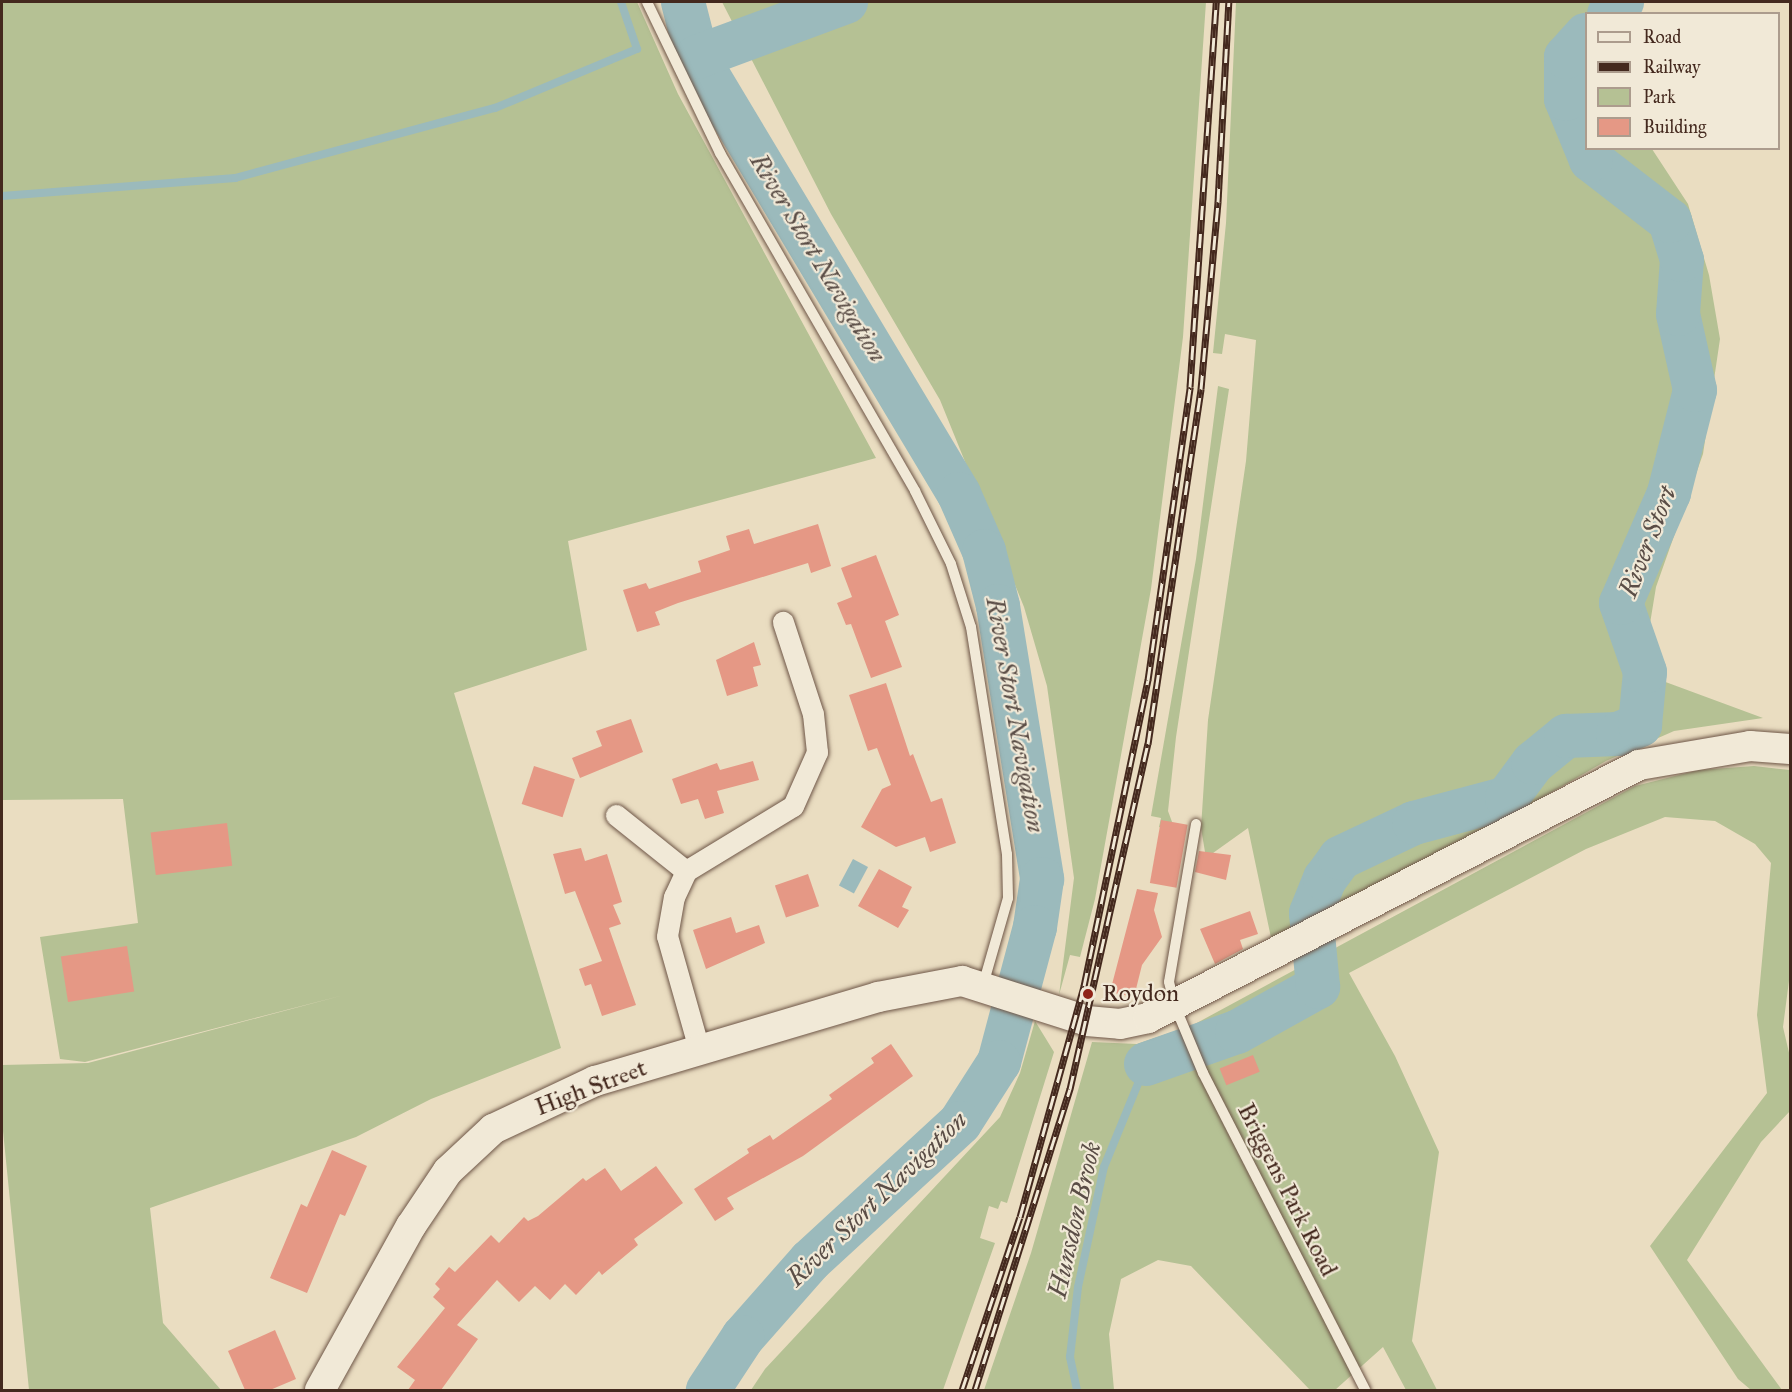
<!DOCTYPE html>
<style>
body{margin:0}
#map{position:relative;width:1792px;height:1392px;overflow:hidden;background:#eaddc1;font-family:"IM FELL Great Primer",serif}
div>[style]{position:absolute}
.green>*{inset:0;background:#b5c194}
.water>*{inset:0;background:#9bbabc;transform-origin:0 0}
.stream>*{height:8px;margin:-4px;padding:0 4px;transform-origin:4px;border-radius:4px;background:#9bbabc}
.river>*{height:44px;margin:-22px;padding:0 22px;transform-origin:22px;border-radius:22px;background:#9bbabc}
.building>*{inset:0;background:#e59885;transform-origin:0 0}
.roads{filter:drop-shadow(0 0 2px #6e5647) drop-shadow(0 0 2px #6e5647)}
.lane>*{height:10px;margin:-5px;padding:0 5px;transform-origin:5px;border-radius:5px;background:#f1e9d7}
.street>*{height:21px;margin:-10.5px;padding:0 10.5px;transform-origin:10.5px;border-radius:10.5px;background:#f1e9d7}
.secondary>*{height:30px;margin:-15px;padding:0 15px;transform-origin:15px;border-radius:15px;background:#f1e9d7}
.rail>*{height:7px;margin-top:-3.5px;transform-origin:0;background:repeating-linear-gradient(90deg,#f1e9d7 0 14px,#44291e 0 28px);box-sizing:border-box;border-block:2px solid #44291e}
.dots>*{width:16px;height:16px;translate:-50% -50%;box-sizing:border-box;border:3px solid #f1e9d7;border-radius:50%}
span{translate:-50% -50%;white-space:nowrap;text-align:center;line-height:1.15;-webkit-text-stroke:4.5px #f1e9d7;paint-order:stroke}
.poi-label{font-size:24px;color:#44291e}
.left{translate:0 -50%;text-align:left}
.street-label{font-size:24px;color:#44291e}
.water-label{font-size:26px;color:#5a4d46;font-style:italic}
.frame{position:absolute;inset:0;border:3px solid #44291e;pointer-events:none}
.legend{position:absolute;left:1585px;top:12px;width:195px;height:138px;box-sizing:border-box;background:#f1e9d7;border:2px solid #ac9c8d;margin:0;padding:8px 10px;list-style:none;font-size:18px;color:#44291e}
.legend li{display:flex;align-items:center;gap:12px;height:30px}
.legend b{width:30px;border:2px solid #ac9c8d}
</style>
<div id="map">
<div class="green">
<i style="clip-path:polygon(2px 2px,637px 2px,678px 94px,876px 458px,568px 541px,587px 650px,454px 693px,561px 1048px,431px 1099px,356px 1137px,150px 1208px,163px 1323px,221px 1390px,29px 1390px,2px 1121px,2px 1065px,88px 1063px,344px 995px,85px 1062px,60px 1059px,40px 937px,138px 923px,123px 799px,2px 800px)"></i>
<i style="clip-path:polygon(722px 2px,1206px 2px,1183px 337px,1151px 589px,1095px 899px,1080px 957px,1070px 955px,1059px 995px,1074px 878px,1047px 686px,1024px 607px,940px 400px,831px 214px)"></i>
<i style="clip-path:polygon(1236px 2px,1629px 2px,1620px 13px,1586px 14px,1586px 148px,1652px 149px,1688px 204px,1709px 275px,1720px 339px,1703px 454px,1656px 587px,1645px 654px,1652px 677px,1763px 718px,1674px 731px,1606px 761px,1274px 952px,1248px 828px,1206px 858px,1201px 828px,1208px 720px,1246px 461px,1256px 340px,1225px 334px,1222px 354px,1213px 353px,1226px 223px)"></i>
<i style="clip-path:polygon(1218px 386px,1229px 389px,1176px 737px,1168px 811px,1175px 830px,1159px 827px,1161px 818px,1151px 816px,1196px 559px)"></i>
<i style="clip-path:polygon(1754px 766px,1790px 770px,1790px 973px,1783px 1027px,1790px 1057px,1790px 1111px,1761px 1142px,1687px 1260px,1782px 1390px,1751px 1390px,1738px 1379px,1650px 1246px,1767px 1093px,1757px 1015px,1771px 863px,1755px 844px,1715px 821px,1665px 817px,1586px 849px,1349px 973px,1395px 1056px,1439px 1152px,1412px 1341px,1437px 1390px,1406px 1390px,1383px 1347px,1335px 1390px,1310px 1390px,1191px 1266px,1158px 1260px,1121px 1279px,1109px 1334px,1114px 1390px,984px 1390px,1031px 1253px,1092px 1042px,1137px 1044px,1193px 1025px,1635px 786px,1699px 770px)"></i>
<i style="clip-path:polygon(1035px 1021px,1054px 1052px,1007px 1203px,1001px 1201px,998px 1209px,989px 1206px,980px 1238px,995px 1243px,943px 1390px,751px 1390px,765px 1369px,1000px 1117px,1020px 1073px)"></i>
</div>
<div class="water">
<i style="left:853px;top:859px;width:17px;height:30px;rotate:28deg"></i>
</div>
<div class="stream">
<i style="left:2px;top:196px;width:234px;rotate:-4.4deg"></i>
<i style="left:235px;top:178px;width:269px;rotate:-15.1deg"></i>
<i style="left:495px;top:108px;width:154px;rotate:-22.6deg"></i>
<i style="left:637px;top:49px;width:50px;rotate:-108.8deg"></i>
<i style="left:1077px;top:1390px;width:34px;rotate:-102deg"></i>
<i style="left:1070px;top:1357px;width:70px;rotate:-83.5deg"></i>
<i style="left:1078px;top:1287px;width:123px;rotate:-77.8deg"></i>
<i style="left:1104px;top:1167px;width:111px;rotate:-67.8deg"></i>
</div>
<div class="river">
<i style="left:683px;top:2px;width:57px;rotate:75.7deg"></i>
<i style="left:697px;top:57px;width:510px;rotate:59.06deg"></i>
<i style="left:959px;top:494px;width:62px;rotate:66.3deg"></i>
<i style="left:984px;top:551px;width:57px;rotate:75.7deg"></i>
<i style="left:998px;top:606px;width:277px;rotate:80.8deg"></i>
<i style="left:1042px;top:879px;width:49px;rotate:98.3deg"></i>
<i style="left:1035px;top:927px;width:140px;rotate:104.9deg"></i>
<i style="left:999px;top:1062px;width:72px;rotate:122.6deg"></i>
<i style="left:960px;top:1123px;width:204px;rotate:137.4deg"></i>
<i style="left:810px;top:1261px;width:101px;rotate:131.4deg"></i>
<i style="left:743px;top:1337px;width:64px;rotate:123.4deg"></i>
<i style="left:1609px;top:14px;width:18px;rotate:-43deg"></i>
<i style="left:697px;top:57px;width:159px;rotate:-20.3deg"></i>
<i style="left:1146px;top:1064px;width:96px;rotate:-19.4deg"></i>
<i style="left:1237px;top:1032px;width:93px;rotate:-29.1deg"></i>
<i style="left:1318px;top:987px;width:74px;rotate:-95.4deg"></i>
<i style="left:1311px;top:913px;width:37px;rotate:-68deg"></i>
<i style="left:1325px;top:879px;width:26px;rotate:-54deg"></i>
<i style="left:1340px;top:858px;width:82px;rotate:-25.3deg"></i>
<i style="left:1414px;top:823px;width:96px;rotate:-15deg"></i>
<i style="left:1507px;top:798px;width:44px;rotate:-53.4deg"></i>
<i style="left:1533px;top:763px;width:43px;rotate:-39.3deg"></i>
<i style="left:1566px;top:736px;width:52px;rotate:-2.2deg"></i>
<i style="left:1618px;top:734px;width:24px;rotate:-22deg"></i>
<i style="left:1640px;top:725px;width:53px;rotate:-84.6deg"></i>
<i style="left:1645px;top:672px;width:73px;rotate:-109.2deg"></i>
<i style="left:1621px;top:603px;width:120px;rotate:-66.4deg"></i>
<i style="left:1669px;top:493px;width:106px;rotate:-75.8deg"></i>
<i style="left:1695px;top:390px;width:78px;rotate:-102.6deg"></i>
<i style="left:1678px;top:314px;width:54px;rotate:-85.8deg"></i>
<i style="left:1682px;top:260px;width:41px;rotate:-107.1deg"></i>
<i style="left:1670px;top:221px;width:100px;rotate:-142.3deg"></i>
<i style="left:1591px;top:160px;width:66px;rotate:-112.3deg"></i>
<i style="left:1566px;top:99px;width:42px;rotate:-90deg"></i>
<i style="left:1566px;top:57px;width:30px;rotate:-48deg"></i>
</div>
<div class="building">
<i style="clip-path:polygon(818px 524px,831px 566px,811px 573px,808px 563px,678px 603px,655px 612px,660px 625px,637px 632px,623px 590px,646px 583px,649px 589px,701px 572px,698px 561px,730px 550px,726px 536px,749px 529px,754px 544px)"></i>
<i style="clip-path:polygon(876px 555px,899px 615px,885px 621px,902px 667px,871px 678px,851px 624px,846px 625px,837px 603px,852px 597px,841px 568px)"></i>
<i style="clip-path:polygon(754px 642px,761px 665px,753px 667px,758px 686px,727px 696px,716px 660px)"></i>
<i style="clip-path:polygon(886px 683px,910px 756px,913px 754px,931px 802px,942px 798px,956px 843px,930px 852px,925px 837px,896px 847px,861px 827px,882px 789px,891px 785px,877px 748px,868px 751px,849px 695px)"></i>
<i style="clip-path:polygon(631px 719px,643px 752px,580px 778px,572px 758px,602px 746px,596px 731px)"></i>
<i style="clip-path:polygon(753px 761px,759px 780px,717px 791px,724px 813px,705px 819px,698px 799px,681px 804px,672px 779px,717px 763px,720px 770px)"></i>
<i style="left:534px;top:766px;width:43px;height:40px;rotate:18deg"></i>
<i style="left:1161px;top:820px;width:27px;height:64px;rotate:10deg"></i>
<i style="left:227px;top:823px;width:43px;height:77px;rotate:83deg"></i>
<i style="clip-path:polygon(581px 848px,585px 861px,607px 854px,622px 902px,613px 905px,621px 924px,609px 928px,636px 1005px,602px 1016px,591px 984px,585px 986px,579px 969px,602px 961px,575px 891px,565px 894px,553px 854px)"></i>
<i style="clip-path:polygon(1199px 851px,1231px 855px,1226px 880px,1195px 872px)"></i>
<i style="clip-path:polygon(879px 869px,912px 887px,902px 907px,909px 910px,898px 928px,858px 906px)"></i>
<i style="left:808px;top:874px;width:34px;height:35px;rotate:71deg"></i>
<i style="clip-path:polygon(1137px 889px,1158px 893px,1154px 910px,1162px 937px,1142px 965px,1134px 997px,1110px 992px)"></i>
<i style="clip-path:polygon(1250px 911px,1258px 934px,1240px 940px,1243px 949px,1215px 964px,1200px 929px)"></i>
<i style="clip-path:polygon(731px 917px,736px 933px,759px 925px,765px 943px,706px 969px,693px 930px)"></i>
<i style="left:127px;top:946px;width:46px;height:67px;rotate:81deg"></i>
<i style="clip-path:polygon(891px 1044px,913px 1076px,803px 1156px,727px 1198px,734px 1209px,715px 1221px,694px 1189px,749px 1153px,747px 1149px,770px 1135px,773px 1140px,832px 1099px,829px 1095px,874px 1063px,871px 1058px)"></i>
<i style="left:1253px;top:1055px;width:18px;height:36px;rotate:68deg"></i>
<i style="clip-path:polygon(332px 1150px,367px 1166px,345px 1216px,340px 1214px,307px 1293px,270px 1278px,301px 1204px,307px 1207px)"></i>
<i style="clip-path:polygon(656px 1166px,683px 1203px,634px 1239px,638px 1245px,602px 1275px,599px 1271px,576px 1295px,565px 1284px,550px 1300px,535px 1286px,519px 1302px,497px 1280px,457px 1325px,478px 1339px,441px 1390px,408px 1390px,415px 1380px,397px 1367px,445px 1308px,433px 1297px,440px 1289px,435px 1284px,449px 1267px,455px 1272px,491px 1235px,499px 1243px,524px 1217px,528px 1221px,538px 1216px,583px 1178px,586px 1181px,605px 1168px,621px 1191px)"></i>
<i style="clip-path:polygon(275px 1330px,296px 1379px,270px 1390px,245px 1390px,228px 1351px)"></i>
</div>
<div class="roads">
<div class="lane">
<i style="left:647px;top:2px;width:168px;rotate:64.2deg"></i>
<i style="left:720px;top:153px;width:390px;rotate:60deg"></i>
<i style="left:915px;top:491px;width:81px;rotate:63.7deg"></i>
<i style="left:951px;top:564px;width:66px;rotate:72.4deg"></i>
<i style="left:971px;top:627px;width:230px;rotate:81deg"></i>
<i style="left:1007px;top:854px;width:44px;rotate:88.7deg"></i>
<i style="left:1008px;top:898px;width:91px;rotate:106deg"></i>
<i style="left:1196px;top:824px;width:160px;rotate:99.7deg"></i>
<i style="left:1169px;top:982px;width:25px;rotate:76deg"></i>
<i style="left:1175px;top:1006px;width:73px;rotate:67.3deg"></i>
<i style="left:1203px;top:1073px;width:356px;rotate:62.9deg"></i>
</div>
<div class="street">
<i style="left:616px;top:815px;width:90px;rotate:38.7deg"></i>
<i style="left:699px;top:1049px;width:117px;rotate:-105.8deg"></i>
<i style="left:667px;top:936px;width:40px;rotate:-80deg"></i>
<i style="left:674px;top:897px;width:29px;rotate:-65deg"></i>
<i style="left:686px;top:871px;width:125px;rotate:-31.3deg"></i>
<i style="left:793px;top:806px;width:59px;rotate:-66deg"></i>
<i style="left:817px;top:752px;width:38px;rotate:-96deg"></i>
<i style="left:813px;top:714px;width:97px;rotate:-108.1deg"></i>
</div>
<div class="secondary">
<i style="left:320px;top:1390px;width:188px;rotate:-61deg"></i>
<i style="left:411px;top:1226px;width:66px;rotate:-56.1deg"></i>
<i style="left:448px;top:1171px;width:62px;rotate:-43deg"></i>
<i style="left:493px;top:1129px;width:113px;rotate:-25.2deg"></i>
<i style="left:595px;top:1081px;width:295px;rotate:-16.5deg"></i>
<i style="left:878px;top:997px;width:86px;rotate:-10.8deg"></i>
<i style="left:962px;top:981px;width:131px;rotate:17.7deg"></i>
<i style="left:1087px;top:1021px;width:33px;rotate:5deg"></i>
<i style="left:1120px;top:1024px;width:29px;rotate:-12deg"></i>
<i style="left:1148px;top:1018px;width:552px;rotate:-27.26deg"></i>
<i style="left:1639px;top:765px;width:113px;rotate:-9.7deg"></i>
<i style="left:1750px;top:746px;width:40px;rotate:4.3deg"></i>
</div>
</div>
<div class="rail">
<i style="left:962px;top:1390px;width:182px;rotate:-71.5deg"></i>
<i style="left:1020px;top:1217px;width:240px;rotate:-74.5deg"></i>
<i style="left:1084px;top:986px;width:313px;rotate:-78.2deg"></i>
<i style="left:1148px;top:680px;width:296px;rotate:-81.8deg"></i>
<i style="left:1190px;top:387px;width:386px;rotate:-86.1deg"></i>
<i style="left:975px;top:1390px;width:316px;rotate:-72.5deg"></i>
<i style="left:1070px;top:1089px;width:354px;rotate:-77.3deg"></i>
<i style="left:1148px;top:744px;width:359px;rotate:-81.5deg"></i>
<i style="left:1201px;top:389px;width:188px;rotate:-84.8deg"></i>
<i style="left:1218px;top:202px;width:200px;rotate:-86.9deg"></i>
</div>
<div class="dots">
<i style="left:1088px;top:994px;background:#8f2418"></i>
</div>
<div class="poi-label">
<span class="left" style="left:1102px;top:994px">Roydon</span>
</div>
<div class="street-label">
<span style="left:591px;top:1088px;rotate:-21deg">High Street</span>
<span style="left:1287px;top:1190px;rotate:63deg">Briggens Park Road</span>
</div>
<div class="water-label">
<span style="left:818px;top:258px;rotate:59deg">River Stort Navigation</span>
<span style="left:1648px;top:542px;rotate:-69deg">River Stort</span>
<span style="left:1015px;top:715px;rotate:80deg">River Stort Navigation</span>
<span style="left:877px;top:1199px;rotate:-44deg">River Stort Navigation</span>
<span style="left:1075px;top:1220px;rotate:-77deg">Hunsdon Brook</span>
</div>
<div class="frame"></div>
<ul class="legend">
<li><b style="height:8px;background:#f1e9d7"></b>Road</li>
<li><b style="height:8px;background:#44291e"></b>Railway</li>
<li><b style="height:16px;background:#b5c194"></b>Park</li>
<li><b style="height:16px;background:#e59885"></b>Building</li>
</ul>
</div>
